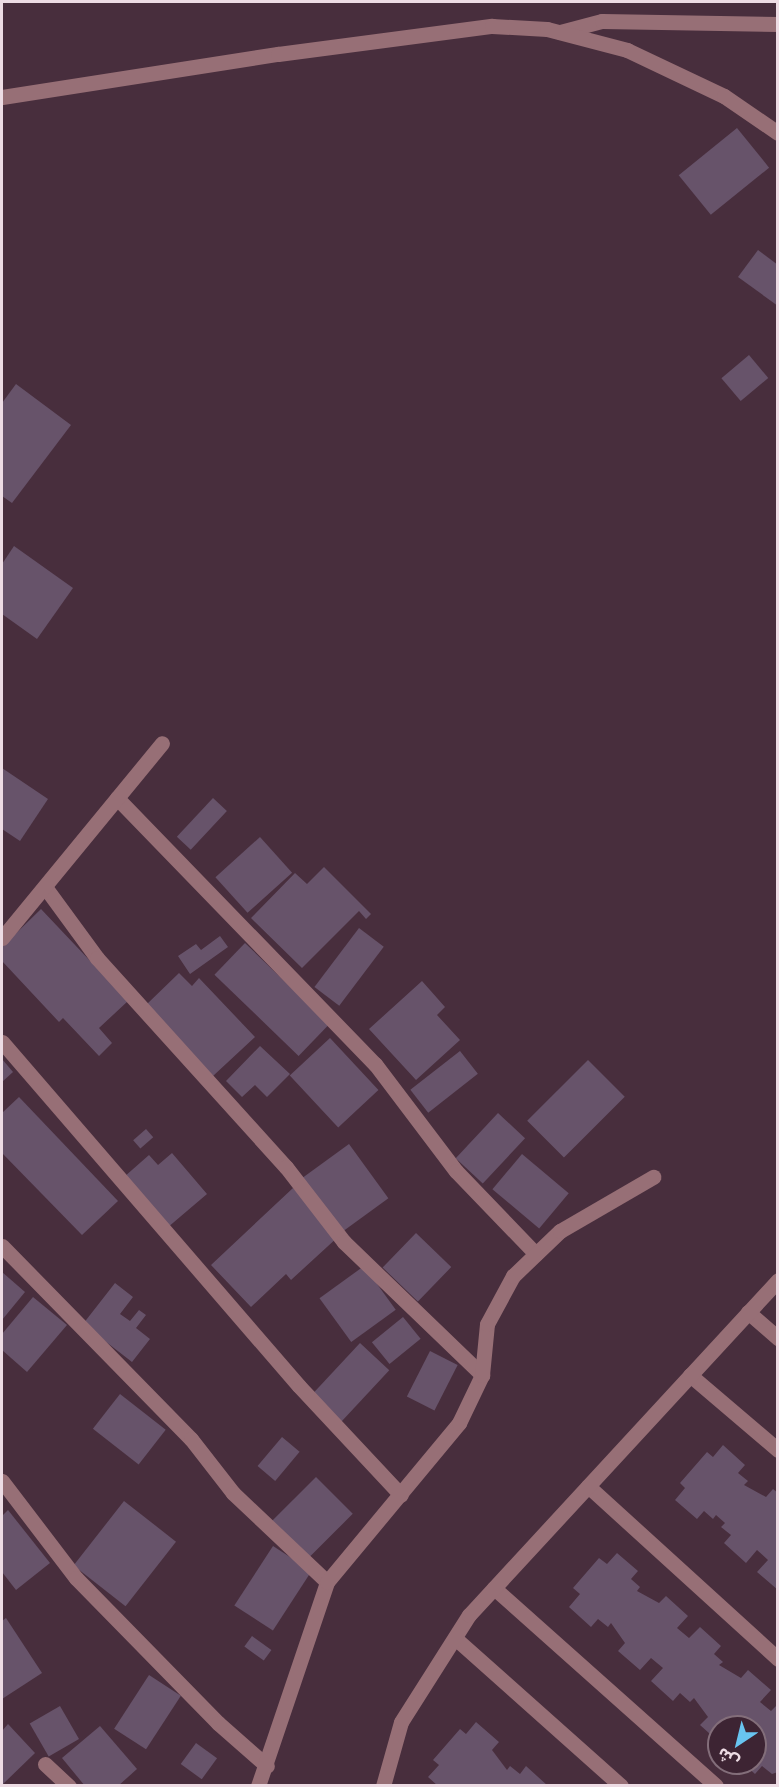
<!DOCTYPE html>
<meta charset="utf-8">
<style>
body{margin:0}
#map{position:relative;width:779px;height:1787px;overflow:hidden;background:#482e3d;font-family:"Archivo Narrow","Noto Sans Arabic",sans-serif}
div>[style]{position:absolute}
.building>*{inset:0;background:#67536a;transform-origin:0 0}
.minor>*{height:15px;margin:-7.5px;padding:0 7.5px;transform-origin:7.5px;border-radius:7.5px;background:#976f76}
span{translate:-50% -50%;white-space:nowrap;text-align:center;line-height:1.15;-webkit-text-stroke:4.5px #3d2433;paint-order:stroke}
.frame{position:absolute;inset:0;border:3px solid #eddce4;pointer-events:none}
.north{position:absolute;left:707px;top:1715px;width:60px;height:60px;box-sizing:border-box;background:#3d2433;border:2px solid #836e7a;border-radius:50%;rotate:215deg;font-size:16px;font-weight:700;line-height:24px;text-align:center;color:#eddce4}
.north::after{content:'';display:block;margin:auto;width:21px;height:27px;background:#68c4f0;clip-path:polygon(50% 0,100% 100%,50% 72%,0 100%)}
</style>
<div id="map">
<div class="building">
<i style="left:737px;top:128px;width:51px;height:75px;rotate:51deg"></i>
<i style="clip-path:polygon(758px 250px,778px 265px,778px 306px,738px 277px)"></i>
<i style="left:749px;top:355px;width:30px;height:36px;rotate:50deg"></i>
<i style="clip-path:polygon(16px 384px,71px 425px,12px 503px,2px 496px,2px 403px)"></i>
<i style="clip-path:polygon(14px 546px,73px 588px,37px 639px,2px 614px,2px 564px)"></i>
<i style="clip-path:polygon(2px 768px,48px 799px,20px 841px,2px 829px)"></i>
<i style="left:213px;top:798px;width:19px;height:53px;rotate:43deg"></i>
<i style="left:260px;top:837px;width:48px;height:60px;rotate:48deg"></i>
<i style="clip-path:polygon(324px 867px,371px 914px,366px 919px,359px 911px,302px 968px,251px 918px,295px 873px,307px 884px)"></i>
<i style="clip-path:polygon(41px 909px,128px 1001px,99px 1028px,112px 1043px,99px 1056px,63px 1018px,59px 1022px,2px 961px,2px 947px)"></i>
<i style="left:359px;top:928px;width:31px;height:74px;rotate:37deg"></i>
<i style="clip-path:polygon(220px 936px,228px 947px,190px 974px,178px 956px,196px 944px,201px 950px)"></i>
<i style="left:245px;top:943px;width:117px;height:44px;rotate:44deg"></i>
<i style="clip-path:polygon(179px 973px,192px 986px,199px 978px,255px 1037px,213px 1076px,146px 1005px)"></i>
<i style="clip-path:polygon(422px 981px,445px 1007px,437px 1015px,460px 1040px,416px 1080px,369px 1029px)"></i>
<i style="left:330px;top:1038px;width:71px;height:55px;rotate:47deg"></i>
<i style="clip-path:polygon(260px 1046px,290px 1074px,267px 1097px,255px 1085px,242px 1097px,226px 1081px)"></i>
<i style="left:460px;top:1051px;width:29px;height:63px;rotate:52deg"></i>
<i style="clip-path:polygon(2px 1059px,13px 1072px,2px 1082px)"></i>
<i style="left:588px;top:1060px;width:52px;height:86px;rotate:45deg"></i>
<i style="clip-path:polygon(19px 1097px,118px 1201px,82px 1235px,2px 1153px,2px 1113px)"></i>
<i style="left:498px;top:1113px;width:37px;height:62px;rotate:43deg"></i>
<i style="left:146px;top:1129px;width:11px;height:17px;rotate:49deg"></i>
<i style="left:349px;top:1144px;width:67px;height:62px;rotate:54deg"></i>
<i style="clip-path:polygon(172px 1153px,207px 1194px,167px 1228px,124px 1177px,149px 1155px,158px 1165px)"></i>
<i style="left:522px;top:1154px;width:61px;height:46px;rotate:40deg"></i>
<i style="clip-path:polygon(293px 1188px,339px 1236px,291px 1280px,286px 1274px,251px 1307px,211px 1265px)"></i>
<i style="left:416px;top:1233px;width:49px;height:48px;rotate:44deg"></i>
<i style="left:364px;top:1266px;width:54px;height:55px;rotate:54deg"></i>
<i style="clip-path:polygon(2px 1272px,25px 1292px,2px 1320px)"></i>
<i style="clip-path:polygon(115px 1283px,133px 1297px,120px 1314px,130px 1321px,139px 1310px,146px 1315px,136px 1328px,150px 1339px,132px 1362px,83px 1324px)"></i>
<i style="clip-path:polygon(33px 1297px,67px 1325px,27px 1372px,2px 1350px,2px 1334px)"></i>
<i style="left:403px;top:1317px;width:28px;height:40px;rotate:51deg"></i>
<i style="left:360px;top:1343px;width:40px;height:70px;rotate:43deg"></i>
<i style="left:430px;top:1351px;width:31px;height:51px;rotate:27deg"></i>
<i style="left:120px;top:1394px;width:58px;height:44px;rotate:38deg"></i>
<i style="left:282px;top:1437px;width:23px;height:38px;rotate:40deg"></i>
<i style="clip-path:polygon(723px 1445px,745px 1465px,738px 1473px,748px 1481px,744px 1485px,766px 1497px,773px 1489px,778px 1493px,778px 1590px,757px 1572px,768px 1560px,757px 1550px,746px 1563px,724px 1543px,731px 1535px,721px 1527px,725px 1523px,716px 1515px,713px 1519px,704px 1511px,697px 1519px,675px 1500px,685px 1488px,680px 1483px,707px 1452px,713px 1457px)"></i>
<i style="left:316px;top:1477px;width:52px;height:63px;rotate:45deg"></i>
<i style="left:124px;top:1501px;width:66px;height:82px;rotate:38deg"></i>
<i style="clip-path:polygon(8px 1510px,50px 1563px,16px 1590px,2px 1572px,2px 1516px)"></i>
<i style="left:273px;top:1546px;width:46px;height:71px;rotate:33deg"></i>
<i style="clip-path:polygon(617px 1553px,638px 1571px,631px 1579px,640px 1587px,637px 1591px,659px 1603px,666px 1596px,688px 1616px,677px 1628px,689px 1638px,700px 1627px,721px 1646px,714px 1654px,723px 1662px,719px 1665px,741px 1678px,748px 1670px,771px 1690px,760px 1702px,771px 1711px,778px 1704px,778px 1772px,772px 1774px,762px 1766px,755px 1774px,743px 1763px,755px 1763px,755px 1727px,719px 1727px,719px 1742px,700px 1725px,708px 1717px,694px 1698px,690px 1702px,680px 1693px,673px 1701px,651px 1681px,663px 1668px,651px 1658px,640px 1670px,618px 1651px,625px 1643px,611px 1623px,608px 1627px,598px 1619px,591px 1627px,569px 1607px,580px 1594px,573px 1588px,599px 1558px,607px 1564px)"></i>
<i style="clip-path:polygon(6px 1618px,42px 1673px,2px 1699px,2px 1621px)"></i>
<i style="left:252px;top:1636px;width:24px;height:13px;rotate:36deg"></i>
<i style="left:149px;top:1675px;width:38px;height:64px;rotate:33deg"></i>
<i style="left:60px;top:1706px;width:38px;height:35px;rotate:60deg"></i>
<i style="clip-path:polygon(476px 1722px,499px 1742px,492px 1750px,507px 1770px,510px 1766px,520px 1774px,526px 1766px,548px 1786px,438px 1786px,428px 1777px,439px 1765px,433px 1760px,460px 1729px,466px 1734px)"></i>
<i style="clip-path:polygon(8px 1724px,35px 1753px,2px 1785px,2px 1731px)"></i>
<i style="clip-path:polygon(100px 1726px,137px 1769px,118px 1786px,85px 1786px,62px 1758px)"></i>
<i style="left:196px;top:1743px;width:26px;height:26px;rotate:36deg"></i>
</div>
<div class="minor">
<i style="left:560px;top:32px;width:43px;rotate:-14.7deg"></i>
<i style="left:602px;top:21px;width:176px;rotate:1deg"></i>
<i style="left:2px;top:97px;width:279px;rotate:-8.9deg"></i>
<i style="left:278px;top:54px;width:216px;rotate:-7.5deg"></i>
<i style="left:492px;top:26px;width:55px;rotate:3.1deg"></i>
<i style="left:547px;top:29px;width:83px;rotate:14.7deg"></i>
<i style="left:627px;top:50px;width:107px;rotate:25.4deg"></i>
<i style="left:724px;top:96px;width:65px;rotate:34.4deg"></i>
<i style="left:117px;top:798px;width:371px;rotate:45.9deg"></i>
<i style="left:375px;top:1064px;width:134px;rotate:52.9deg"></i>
<i style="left:456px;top:1171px;width:115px;rotate:46.1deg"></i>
<i style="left:45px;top:887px;width:88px;rotate:53.8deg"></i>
<i style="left:97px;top:958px;width:282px;rotate:47.9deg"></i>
<i style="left:286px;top:1167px;width:95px;rotate:52.3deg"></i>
<i style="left:344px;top:1242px;width:192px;rotate:43.9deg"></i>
<i style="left:2px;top:938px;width:252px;rotate:-50.6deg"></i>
<i style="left:2px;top:1042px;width:454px;rotate:49.2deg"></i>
<i style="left:299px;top:1386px;width:149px;rotate:46.9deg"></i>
<i style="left:2px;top:1246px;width:270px;rotate:45.6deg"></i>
<i style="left:191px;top:1439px;width:68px;rotate:52.1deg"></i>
<i style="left:233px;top:1493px;width:129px;rotate:43.4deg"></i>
<i style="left:748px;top:1312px;width:40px;rotate:41deg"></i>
<i style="left:690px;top:1375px;width:116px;rotate:40.4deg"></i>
<i style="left:2px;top:1481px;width:122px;rotate:52.7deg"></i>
<i style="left:76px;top:1578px;width:203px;rotate:45.6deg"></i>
<i style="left:218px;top:1723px;width:65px;rotate:41.3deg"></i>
<i style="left:588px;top:1486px;width:257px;rotate:42.3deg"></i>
<i style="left:494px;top:1588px;width:297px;rotate:41.7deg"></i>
<i style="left:455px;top:1638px;width:222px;rotate:41.7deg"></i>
<i style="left:45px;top:1764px;width:33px;rotate:43deg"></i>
<i style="left:258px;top:1786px;width:215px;rotate:-71.3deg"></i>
<i style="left:327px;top:1582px;width:207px;rotate:-50.3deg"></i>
<i style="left:459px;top:1423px;width:53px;rotate:-64.4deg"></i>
<i style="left:482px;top:1375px;width:51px;rotate:-84.4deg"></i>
<i style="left:487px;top:1324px;width:55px;rotate:-61.6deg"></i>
<i style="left:513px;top:1276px;width:65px;rotate:-43.8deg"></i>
<i style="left:560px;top:1231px;width:108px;rotate:-30.1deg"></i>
<i style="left:383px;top:1786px;width:66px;rotate:-74.3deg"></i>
<i style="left:401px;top:1722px;width:127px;rotate:-57.6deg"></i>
<i style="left:469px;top:1615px;width:456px;rotate:-47.3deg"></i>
</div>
<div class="frame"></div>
<div class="north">ش</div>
</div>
